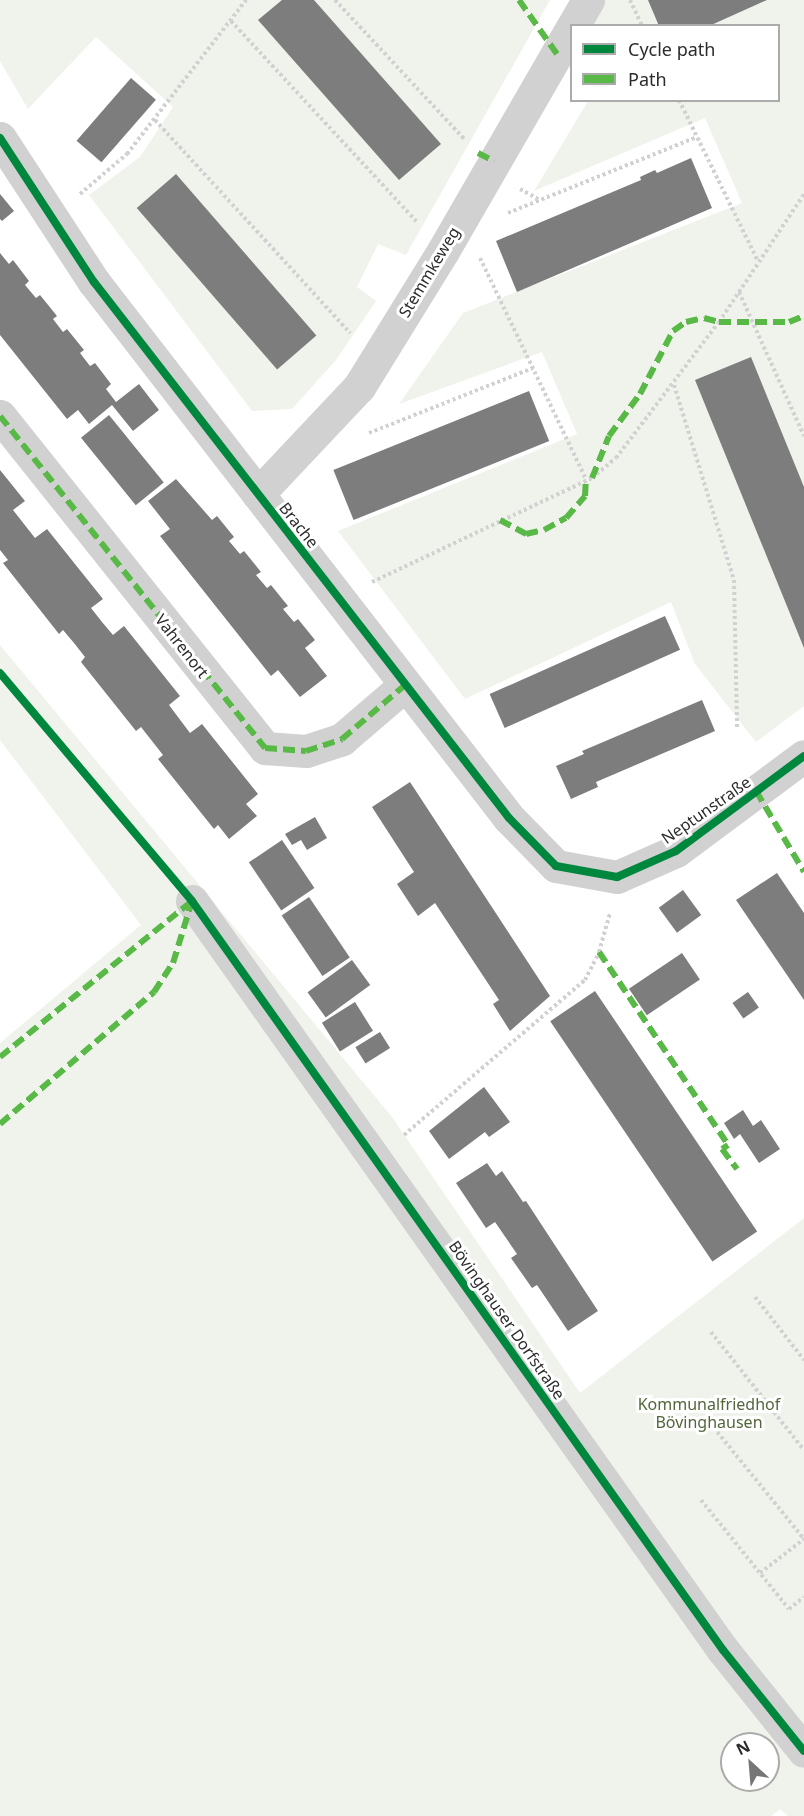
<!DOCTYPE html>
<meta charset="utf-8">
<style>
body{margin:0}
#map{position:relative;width:804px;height:1816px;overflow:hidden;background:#fff;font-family:"Noto Sans",sans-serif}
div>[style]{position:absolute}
.green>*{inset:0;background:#f0f3eb}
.building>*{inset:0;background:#7d7d7d;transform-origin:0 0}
.path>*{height:4px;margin-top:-2px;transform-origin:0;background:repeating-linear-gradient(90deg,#d1d1d1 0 3px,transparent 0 6px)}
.minor>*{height:33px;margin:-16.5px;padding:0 16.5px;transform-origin:16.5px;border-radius:16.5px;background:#d1d1d1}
.quiet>*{height:6px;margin-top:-3px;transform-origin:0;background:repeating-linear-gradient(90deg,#58b947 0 12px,transparent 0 18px)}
.cycleway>*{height:8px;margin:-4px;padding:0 4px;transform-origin:4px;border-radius:4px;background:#00873e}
span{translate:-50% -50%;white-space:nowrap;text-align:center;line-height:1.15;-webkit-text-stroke:6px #fff;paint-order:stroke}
.street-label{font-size:16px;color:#2c2c2c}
.park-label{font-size:16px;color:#52663c}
.legend{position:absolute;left:570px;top:24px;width:210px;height:78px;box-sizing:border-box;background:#fff;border:2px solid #ababab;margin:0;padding:8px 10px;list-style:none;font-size:18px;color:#2c2c2c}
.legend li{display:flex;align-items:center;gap:12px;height:30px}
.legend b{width:30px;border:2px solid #ababab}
.north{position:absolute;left:720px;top:1732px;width:60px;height:60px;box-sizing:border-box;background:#fff;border:2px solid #ababab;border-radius:50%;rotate:334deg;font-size:16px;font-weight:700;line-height:24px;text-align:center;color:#2c2c2c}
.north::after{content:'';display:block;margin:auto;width:21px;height:27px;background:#767676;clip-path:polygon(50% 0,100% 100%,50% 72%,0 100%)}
</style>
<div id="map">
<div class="green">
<i style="clip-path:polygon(0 0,550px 0,406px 255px,378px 244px,357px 287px,376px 301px,336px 360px,292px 409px,252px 411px,89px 195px,140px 157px,173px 107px,96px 37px,28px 109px,0 61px)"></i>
<i style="clip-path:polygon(604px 0,804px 0,804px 706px,756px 742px,695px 664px,671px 602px,465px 699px,338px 531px,577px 434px,542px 352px,399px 404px,463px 313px,742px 203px,705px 118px,534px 191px,588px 101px,778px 100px,778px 26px,589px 25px)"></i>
<i style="clip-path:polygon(evenodd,0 645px,392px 1117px,580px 1393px,804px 1218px,804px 1816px,788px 1816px,780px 1809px,771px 1816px,0 1816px,0 1043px,141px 925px,0 740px,0 645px,732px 1744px,768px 1744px,768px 1780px,732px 1780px,732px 1744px)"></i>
</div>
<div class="building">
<i style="clip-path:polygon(282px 0,314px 0,441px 144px,399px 180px,258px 20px)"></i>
<i style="clip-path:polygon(648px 0,767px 0,709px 26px,659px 26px)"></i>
<i style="left:131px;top:78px;width:33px;height:83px;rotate:41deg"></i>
<i style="clip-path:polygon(691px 158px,712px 208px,517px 292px,496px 241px,641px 180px,640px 177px,655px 170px,657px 173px)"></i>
<i style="left:176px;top:174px;width:214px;height:52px;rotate:49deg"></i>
<i style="clip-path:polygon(0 194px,14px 211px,2px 221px,0 219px)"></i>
<i style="clip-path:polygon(0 253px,9px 264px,13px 260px,29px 281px,25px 285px,36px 298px,40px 295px,57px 316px,53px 319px,63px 332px,67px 329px,84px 350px,80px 353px,90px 366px,95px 363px,111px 384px,106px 389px,116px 402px,139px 384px,159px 410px,133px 431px,112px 405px,89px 424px,78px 410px,67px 419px,0 335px)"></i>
<i style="clip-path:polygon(751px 357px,804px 487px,804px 648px,695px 380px)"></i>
<i style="left:529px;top:391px;width:54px;height:211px;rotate:68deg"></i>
<i style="left:109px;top:415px;width:87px;height:36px;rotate:51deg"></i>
<i style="clip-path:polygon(0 470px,25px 501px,13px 510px,35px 538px,47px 529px,103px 599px,91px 608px,102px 622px,113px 635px,124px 626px,180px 696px,169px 705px,190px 733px,202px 724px,258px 794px,246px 804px,257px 816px,229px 839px,218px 825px,214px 829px,158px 759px,163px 755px,141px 727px,136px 731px,81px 662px,85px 657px,74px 643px,63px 630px,59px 634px,3px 563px,8px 560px,0 550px)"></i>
<i style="clip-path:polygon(176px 479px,212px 520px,217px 516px,234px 537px,229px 541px,240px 554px,244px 551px,261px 572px,256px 575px,267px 588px,271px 585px,288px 606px,283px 609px,294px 622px,298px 619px,315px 640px,305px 648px,327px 676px,300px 697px,278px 670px,271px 676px,160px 536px,170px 529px,148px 501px)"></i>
<i style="left:665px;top:616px;width:37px;height:192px;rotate:66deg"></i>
<i style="clip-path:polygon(702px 700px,715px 731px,596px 782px,598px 787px,571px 799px,556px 766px,584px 754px,582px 751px)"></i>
<i style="clip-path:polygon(410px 782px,550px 996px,510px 1031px,493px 1004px,499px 1000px,435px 903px,418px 916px,397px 884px,414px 872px,372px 807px)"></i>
<i style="clip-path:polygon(315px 817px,327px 838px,307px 850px,301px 840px,292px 845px,285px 834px)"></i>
<i style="left:282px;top:840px;width:58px;height:40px;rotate:56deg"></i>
<i style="clip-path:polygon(777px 873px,804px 913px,804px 1000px,736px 900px)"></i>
<i style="left:683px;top:890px;width:31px;height:30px;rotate:54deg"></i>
<i style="left:309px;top:897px;width:73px;height:33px;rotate:56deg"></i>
<i style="left:682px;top:953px;width:32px;height:64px;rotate:56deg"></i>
<i style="left:352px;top:960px;width:31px;height:55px;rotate:54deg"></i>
<i style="left:595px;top:991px;width:290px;height:54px;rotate:56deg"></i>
<i style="left:748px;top:992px;width:19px;height:19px;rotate:55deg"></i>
<i style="left:355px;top:1002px;width:34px;height:39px;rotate:58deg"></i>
<i style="left:380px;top:1032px;width:19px;height:29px;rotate:58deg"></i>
<i style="clip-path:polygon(484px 1087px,510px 1122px,489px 1137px,485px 1132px,449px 1159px,429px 1131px)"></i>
<i style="clip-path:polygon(743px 1110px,753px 1126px,761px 1120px,780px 1149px,759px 1163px,740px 1134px,734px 1139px,724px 1123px)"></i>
<i style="clip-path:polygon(487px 1163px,496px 1176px,502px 1171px,523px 1202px,526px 1201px,598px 1311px,568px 1331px,537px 1285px,532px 1288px,511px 1258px,517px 1254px,495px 1222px,486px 1228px,456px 1183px)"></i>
</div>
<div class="path">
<i style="left:335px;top:0;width:191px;rotate:47.1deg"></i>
<i style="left:630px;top:0;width:29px;rotate:65deg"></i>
<i style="left:231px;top:21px;width:275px;rotate:47.2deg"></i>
<i style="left:679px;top:100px;width:179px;rotate:63.9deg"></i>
<i style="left:155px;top:120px;width:289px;rotate:47.5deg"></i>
<i style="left:520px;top:189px;width:23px;rotate:29deg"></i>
<i style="left:80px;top:194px;width:62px;rotate:-40.4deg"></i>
<i style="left:127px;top:154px;width:195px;rotate:-52.3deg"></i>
<i style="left:508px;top:213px;width:204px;rotate:-21.9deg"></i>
<i style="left:480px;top:258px;width:245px;rotate:64.4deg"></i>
<i style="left:739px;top:292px;width:158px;rotate:65.7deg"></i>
<i style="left:674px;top:385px;width:204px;rotate:72.9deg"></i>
<i style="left:734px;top:580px;width:148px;rotate:88.8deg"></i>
<i style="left:369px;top:433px;width:176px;rotate:-21.6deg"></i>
<i style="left:372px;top:582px;width:243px;rotate:-25.3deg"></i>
<i style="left:592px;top:478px;width:31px;rotate:-40deg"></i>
<i style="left:616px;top:458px;width:171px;rotate:-52.9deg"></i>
<i style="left:719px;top:322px;width:154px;rotate:-56.4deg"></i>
<i style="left:404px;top:1135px;width:238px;rotate:-40.6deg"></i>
<i style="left:585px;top:980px;width:31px;rotate:-63deg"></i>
<i style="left:599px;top:952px;width:41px;rotate:-74.2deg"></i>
<i style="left:755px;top:1297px;width:80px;rotate:52.1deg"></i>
<i style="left:711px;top:1332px;width:150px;rotate:51.8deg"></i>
<i style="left:706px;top:1418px;width:156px;rotate:51deg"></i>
<i style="left:701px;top:1500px;width:140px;rotate:51.1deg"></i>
<i style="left:789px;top:1609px;width:19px;rotate:-39deg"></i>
<i style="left:760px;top:1573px;width:56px;rotate:-37.7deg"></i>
</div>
<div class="minor">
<i style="left:573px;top:26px;width:30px;rotate:-60deg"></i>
<i style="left:0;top:138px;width:172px;rotate:56.9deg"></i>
<i style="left:94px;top:282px;width:678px;rotate:52.25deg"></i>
<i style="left:509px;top:818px;width:67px;rotate:45.6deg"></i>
<i style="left:556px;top:866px;width:62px;rotate:10.2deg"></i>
<i style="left:617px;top:877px;width:64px;rotate:-23.8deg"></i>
<i style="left:676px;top:851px;width:159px;rotate:-36.6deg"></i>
<i style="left:0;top:416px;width:425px;rotate:51.4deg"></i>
<i style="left:265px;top:748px;width:41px;rotate:4.2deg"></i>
<i style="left:306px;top:751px;width:38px;rotate:-18deg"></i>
<i style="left:342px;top:739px;width:83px;rotate:-40.6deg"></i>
<i style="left:258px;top:494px;width:147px;rotate:-46.7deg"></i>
<i style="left:359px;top:387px;width:160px;rotate:-58.3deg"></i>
<i style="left:443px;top:251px;width:258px;rotate:-60deg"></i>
<i style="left:192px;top:901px;width:918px;rotate:54.67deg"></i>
<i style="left:723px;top:1650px;width:129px;rotate:51.3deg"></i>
</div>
<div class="quiet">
<i style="left:519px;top:0;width:66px;rotate:54.9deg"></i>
<i style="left:478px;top:153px;width:18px;rotate:27deg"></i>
<i style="left:0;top:416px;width:425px;rotate:51.4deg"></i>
<i style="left:265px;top:748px;width:41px;rotate:4.2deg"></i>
<i style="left:306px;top:751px;width:38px;rotate:-18deg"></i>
<i style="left:342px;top:739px;width:83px;rotate:-40.6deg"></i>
<i style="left:592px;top:478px;width:45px;rotate:-68deg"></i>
<i style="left:609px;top:436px;width:52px;rotate:-53.6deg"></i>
<i style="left:640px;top:394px;width:71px;rotate:-62.4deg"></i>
<i style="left:673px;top:331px;width:16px;rotate:-35deg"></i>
<i style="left:686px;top:322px;width:18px;rotate:-13deg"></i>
<i style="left:704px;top:318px;width:16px;rotate:15deg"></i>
<i style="left:719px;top:322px;width:70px"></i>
<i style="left:789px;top:322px;width:16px;rotate:-22deg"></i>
<i style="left:500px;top:520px;width:30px;rotate:28deg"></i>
<i style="left:526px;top:534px;width:18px;rotate:-13deg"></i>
<i style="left:544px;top:530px;width:25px;rotate:-29deg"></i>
<i style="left:566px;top:518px;width:29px;rotate:-49deg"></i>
<i style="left:585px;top:496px;width:17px;rotate:-87deg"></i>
<i style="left:756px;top:791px;width:94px;rotate:59.3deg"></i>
<i style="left:599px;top:952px;width:232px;rotate:56.2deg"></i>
<i style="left:728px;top:1145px;width:7px;rotate:146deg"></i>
<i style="left:722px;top:1149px;width:25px;rotate:53deg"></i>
<i style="left:0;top:1057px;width:247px;rotate:-39.1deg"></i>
<i style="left:0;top:1124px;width:203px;rotate:-40.6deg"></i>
<i style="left:154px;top:992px;width:35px;rotate:-57deg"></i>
<i style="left:173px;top:963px;width:65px;rotate:-73deg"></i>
</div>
<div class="cycleway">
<i style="left:0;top:138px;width:172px;rotate:56.9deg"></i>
<i style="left:94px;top:282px;width:678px;rotate:52.25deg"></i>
<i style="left:509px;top:818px;width:67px;rotate:45.6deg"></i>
<i style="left:556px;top:866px;width:62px;rotate:10.2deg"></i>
<i style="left:617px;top:877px;width:64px;rotate:-23.8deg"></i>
<i style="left:676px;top:851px;width:159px;rotate:-36.6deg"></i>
<i style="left:0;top:673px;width:298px;rotate:49.9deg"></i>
<i style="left:192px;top:901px;width:918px;rotate:54.67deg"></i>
<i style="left:723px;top:1650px;width:129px;rotate:51.3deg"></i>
</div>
<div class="street-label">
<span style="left:429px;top:272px;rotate:-59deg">Stemmkeweg</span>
<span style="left:299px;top:525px;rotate:52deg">Brache</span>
<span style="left:182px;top:646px;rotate:52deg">Vahrenort</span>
<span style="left:706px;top:810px;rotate:-35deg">Neptunstraße</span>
<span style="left:507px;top:1320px;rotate:55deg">Bövinghauser Dorfstraße</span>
</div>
<div class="park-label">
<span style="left:709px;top:1413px">Kommunalfriedhof<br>Bövinghausen</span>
</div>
<ul class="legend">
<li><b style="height:8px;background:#00873e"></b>Cycle path</li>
<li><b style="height:8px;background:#58b947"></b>Path</li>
</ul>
<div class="north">N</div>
</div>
